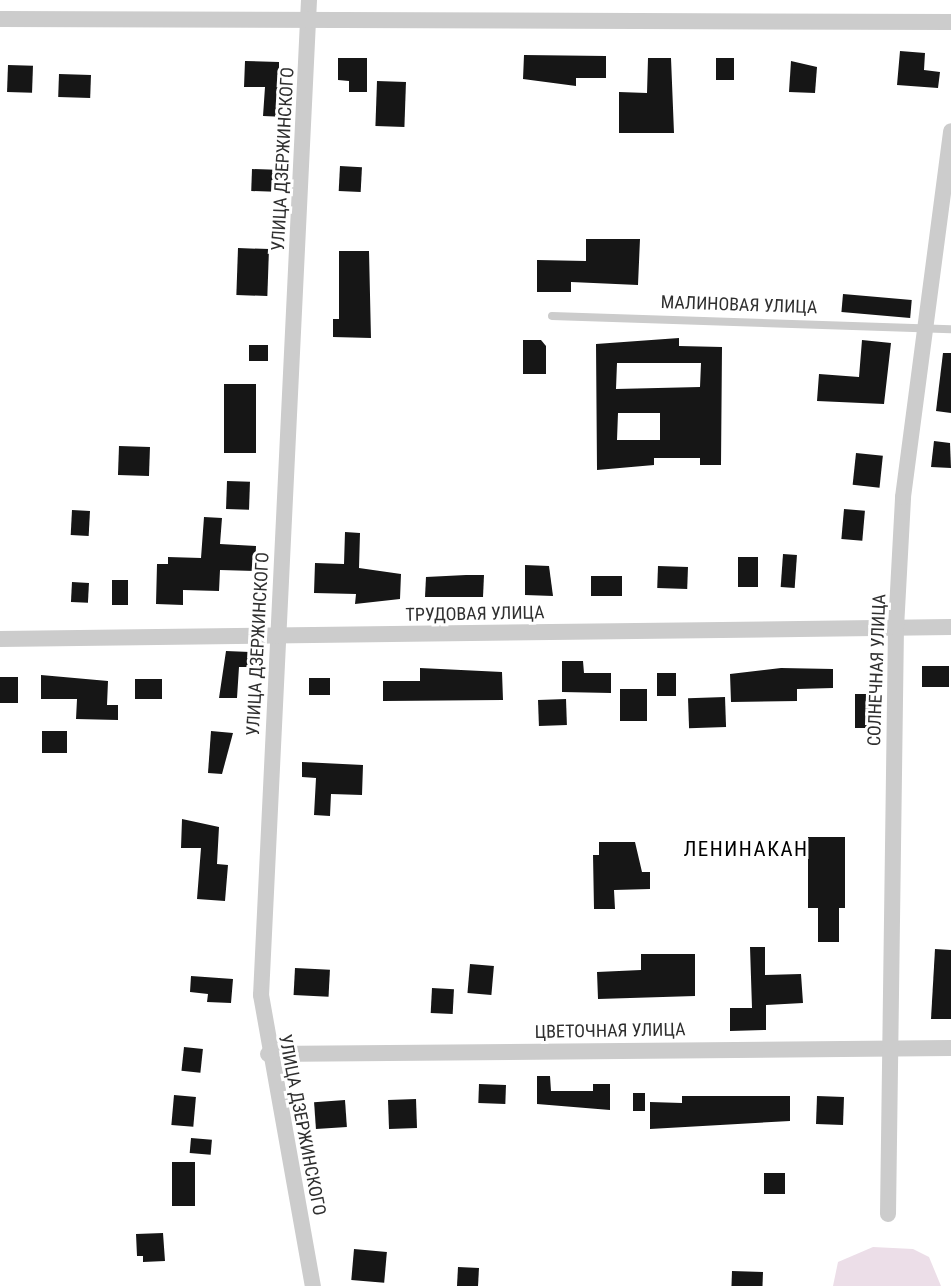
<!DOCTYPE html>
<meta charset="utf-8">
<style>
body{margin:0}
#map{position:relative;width:951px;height:1286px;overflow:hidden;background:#fff;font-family:"Roboto Condensed",sans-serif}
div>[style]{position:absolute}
.green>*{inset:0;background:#ecdee8}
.building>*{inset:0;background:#161616;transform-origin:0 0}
.service>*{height:8px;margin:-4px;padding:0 4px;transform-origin:4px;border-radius:4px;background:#ccc}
.minor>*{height:16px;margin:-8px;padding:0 8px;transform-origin:8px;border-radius:8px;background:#ccc}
span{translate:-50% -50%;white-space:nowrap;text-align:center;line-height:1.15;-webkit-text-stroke:6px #fff;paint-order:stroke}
.street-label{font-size:18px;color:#2f2f2f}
.quarter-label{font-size:21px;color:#000;letter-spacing:1.5px}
</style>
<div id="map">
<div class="green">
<i style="clip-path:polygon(873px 1247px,913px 1249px,929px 1257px,941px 1286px,833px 1286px,838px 1262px)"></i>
</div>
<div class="building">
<i style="clip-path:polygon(900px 51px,925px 53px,924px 70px,940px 72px,938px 88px,897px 85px)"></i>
<i style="clip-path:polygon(524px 55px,606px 56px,606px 78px,576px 78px,576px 86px,523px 79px)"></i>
<i style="clip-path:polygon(338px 58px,367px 58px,367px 92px,349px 92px,349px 81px,338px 80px)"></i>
<i style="clip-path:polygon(648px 58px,671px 58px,674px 133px,619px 133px,619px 92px,647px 93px)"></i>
<i style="left:716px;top:58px;width:18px;height:22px"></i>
<i style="clip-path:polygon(245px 61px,279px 62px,279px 101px,286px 101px,286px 117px,263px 116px,265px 87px,244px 87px)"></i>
<i style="clip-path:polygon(791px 61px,817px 67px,815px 93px,789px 92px)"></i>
<i style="left:8px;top:65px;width:25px;height:27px;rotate:2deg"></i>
<i style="left:59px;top:74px;width:32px;height:23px;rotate:2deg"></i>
<i style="left:377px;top:81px;width:29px;height:45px;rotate:2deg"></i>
<i style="left:340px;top:166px;width:22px;height:25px;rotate:3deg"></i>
<i style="left:252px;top:169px;width:24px;height:22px;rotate:2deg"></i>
<i style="clip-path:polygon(586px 239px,640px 239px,638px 285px,571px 282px,571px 292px,537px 292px,537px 260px,586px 261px)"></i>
<i style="left:238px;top:248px;width:31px;height:47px;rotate:2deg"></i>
<i style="clip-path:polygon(339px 251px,369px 251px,371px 338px,333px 337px,333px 319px,339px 319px)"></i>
<i style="left:843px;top:294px;width:69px;height:18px;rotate:5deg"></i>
<i style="clip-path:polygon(evenodd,679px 338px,679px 346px,722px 347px,721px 465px,700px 465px,700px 458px,654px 458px,654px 465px,597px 470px,596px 344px,679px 338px,617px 363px,701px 363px,700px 387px,616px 389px,617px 363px,679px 338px,618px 413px,660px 413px,660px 440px,617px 440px,618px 413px)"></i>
<i style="clip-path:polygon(523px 340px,541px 340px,546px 346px,546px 374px,523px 374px)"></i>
<i style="clip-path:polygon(862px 340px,891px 343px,884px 404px,817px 401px,819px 374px,859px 377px)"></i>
<i style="left:249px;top:345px;width:19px;height:16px"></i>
<i style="clip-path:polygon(943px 353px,951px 353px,951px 413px,936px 411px)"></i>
<i style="left:224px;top:384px;width:32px;height:69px"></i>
<i style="clip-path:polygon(934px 441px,950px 443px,951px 468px,931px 467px)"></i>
<i style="left:119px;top:446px;width:31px;height:29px;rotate:2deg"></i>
<i style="left:856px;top:453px;width:27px;height:32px;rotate:6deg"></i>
<i style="left:227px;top:481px;width:23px;height:28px;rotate:2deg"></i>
<i style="left:844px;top:509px;width:21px;height:30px;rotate:5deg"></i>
<i style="left:72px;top:510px;width:18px;height:25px;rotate:3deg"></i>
<i style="clip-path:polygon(204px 517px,222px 518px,220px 544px,256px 546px,255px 571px,220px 570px,219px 591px,183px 590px,183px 605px,156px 604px,157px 564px,168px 564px,168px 557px,201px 558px)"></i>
<i style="clip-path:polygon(345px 532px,360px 533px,359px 568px,401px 574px,400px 599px,355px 604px,356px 594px,314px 593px,315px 563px,344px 564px)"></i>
<i style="left:783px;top:554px;width:14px;height:33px;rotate:4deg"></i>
<i style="left:738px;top:557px;width:20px;height:30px"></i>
<i style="clip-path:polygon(525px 565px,549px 566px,553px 596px,525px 595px)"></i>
<i style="left:658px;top:566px;width:30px;height:22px;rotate:2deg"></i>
<i style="clip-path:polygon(466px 575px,484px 575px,483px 597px,425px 597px,426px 577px)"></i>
<i style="left:591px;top:576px;width:31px;height:20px"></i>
<i style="left:112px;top:580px;width:16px;height:25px"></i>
<i style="left:72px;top:582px;width:17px;height:20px;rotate:3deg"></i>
<i style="clip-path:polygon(226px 651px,250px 652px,250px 667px,239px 667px,237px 698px,219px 698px)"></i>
<i style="clip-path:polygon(562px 661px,583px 661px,584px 673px,611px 673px,611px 693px,562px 692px)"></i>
<i style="left:922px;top:666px;width:27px;height:21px"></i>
<i style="clip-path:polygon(420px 668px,502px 672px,503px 700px,383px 701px,383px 681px,420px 681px)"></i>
<i style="clip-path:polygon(781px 668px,833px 669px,833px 688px,797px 689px,797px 701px,731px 702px,730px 674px)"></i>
<i style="left:657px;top:673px;width:19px;height:23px"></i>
<i style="clip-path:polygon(41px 675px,108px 681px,107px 705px,118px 705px,118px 720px,76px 719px,77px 699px,41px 699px)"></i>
<i style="left:0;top:677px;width:18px;height:26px"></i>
<i style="left:309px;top:678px;width:21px;height:17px"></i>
<i style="left:135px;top:679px;width:27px;height:20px"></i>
<i style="left:620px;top:689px;width:27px;height:32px"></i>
<i style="left:855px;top:694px;width:16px;height:34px"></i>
<i style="left:725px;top:697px;width:30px;height:37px;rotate:88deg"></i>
<i style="left:566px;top:699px;width:26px;height:28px;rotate:88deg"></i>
<i style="left:42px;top:731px;width:25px;height:22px"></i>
<i style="clip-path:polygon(211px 731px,233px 733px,222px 774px,208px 773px)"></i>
<i style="clip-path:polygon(302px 762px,363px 765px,362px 795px,331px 794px,330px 816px,314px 815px,316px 778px,302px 777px)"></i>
<i style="clip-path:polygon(182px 819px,219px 827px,217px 864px,228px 865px,225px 901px,197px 899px,201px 848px,181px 848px)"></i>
<i style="clip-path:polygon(808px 837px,845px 837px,845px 908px,839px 908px,839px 942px,818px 942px,818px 908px,808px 908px)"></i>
<i style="clip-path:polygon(599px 842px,635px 842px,642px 872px,650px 872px,650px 889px,614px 890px,615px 909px,594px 909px,593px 855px,599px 855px)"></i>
<i style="clip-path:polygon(750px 947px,765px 947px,765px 975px,801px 974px,803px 1003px,766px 1005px,766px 1030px,730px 1031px,730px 1008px,752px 1008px)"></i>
<i style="clip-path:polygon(935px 949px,951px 950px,951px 1019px,931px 1019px)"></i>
<i style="clip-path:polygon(641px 954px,695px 954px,695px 996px,598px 999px,597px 972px,641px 970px)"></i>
<i style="left:470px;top:964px;width:24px;height:29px;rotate:5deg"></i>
<i style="left:295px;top:968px;width:35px;height:27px;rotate:3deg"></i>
<i style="clip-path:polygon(191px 976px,233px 979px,231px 1003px,207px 1002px,208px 994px,190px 992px)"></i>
<i style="left:432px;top:988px;width:22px;height:25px;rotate:3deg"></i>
<i style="left:184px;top:1047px;width:19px;height:24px;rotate:6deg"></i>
<i style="clip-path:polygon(537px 1076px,550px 1076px,551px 1091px,593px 1091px,593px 1084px,610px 1084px,610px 1110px,537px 1104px)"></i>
<i style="left:479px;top:1084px;width:27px;height:19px;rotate:2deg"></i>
<i style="left:633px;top:1093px;width:12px;height:18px"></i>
<i style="left:174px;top:1095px;width:22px;height:30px;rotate:5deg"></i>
<i style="clip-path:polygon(682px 1096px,790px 1096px,790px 1121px,650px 1129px,650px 1102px,682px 1103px)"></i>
<i style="left:817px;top:1096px;width:27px;height:28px;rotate:2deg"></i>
<i style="left:416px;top:1099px;width:29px;height:28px;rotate:88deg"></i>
<i style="left:345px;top:1100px;width:27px;height:31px;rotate:86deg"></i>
<i style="left:191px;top:1138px;width:21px;height:15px;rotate:5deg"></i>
<i style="left:172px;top:1162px;width:23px;height:44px"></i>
<i style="left:764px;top:1173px;width:21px;height:21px"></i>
<i style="clip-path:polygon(163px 1233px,165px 1261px,143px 1262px,143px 1256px,137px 1256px,136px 1234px)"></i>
<i style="left:354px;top:1249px;width:33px;height:31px;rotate:5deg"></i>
<i style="left:458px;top:1267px;width:21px;height:19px;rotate:3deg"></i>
<i style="left:732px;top:1271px;width:31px;height:15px;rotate:2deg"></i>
</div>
<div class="service">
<i style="left:552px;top:316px;width:399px;rotate:1.9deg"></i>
</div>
<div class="minor">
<i style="left:309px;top:0;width:996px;rotate:92.76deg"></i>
<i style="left:261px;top:995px;width:296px;rotate:79.9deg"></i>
<i style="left:0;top:19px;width:951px;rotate:0.18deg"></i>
<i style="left:0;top:639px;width:951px;rotate:-0.72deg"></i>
<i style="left:268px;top:1054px;width:683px;rotate:-0.5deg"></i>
<i style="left:888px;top:1214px;width:586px;rotate:-89.22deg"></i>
<i style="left:896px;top:628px;width:131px;rotate:-86.9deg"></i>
<i style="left:903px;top:497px;width:369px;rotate:-82.5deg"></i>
</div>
<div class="street-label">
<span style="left:283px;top:159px;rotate:-87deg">УЛИЦА ДЗЕРЖИНСКОГО</span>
<span style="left:739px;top:305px;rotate:2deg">МАЛИНОВАЯ УЛИЦА</span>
<span style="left:475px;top:614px;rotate:-1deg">ТРУДОВАЯ УЛИЦА</span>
<span style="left:258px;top:644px;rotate:-87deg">УЛИЦА ДЗЕРЖИНСКОГО</span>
<span style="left:877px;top:670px;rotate:-88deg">СОЛНЕЧНАЯ УЛИЦА</span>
<span style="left:610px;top:1031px;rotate:-1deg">ЦВЕТОЧНАЯ УЛИЦА</span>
<span style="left:302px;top:1125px;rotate:79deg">УЛИЦА ДЗЕРЖИНСКОГО</span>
</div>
<div class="quarter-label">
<span style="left:746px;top:849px">ЛЕНИНАКАН</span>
</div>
</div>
